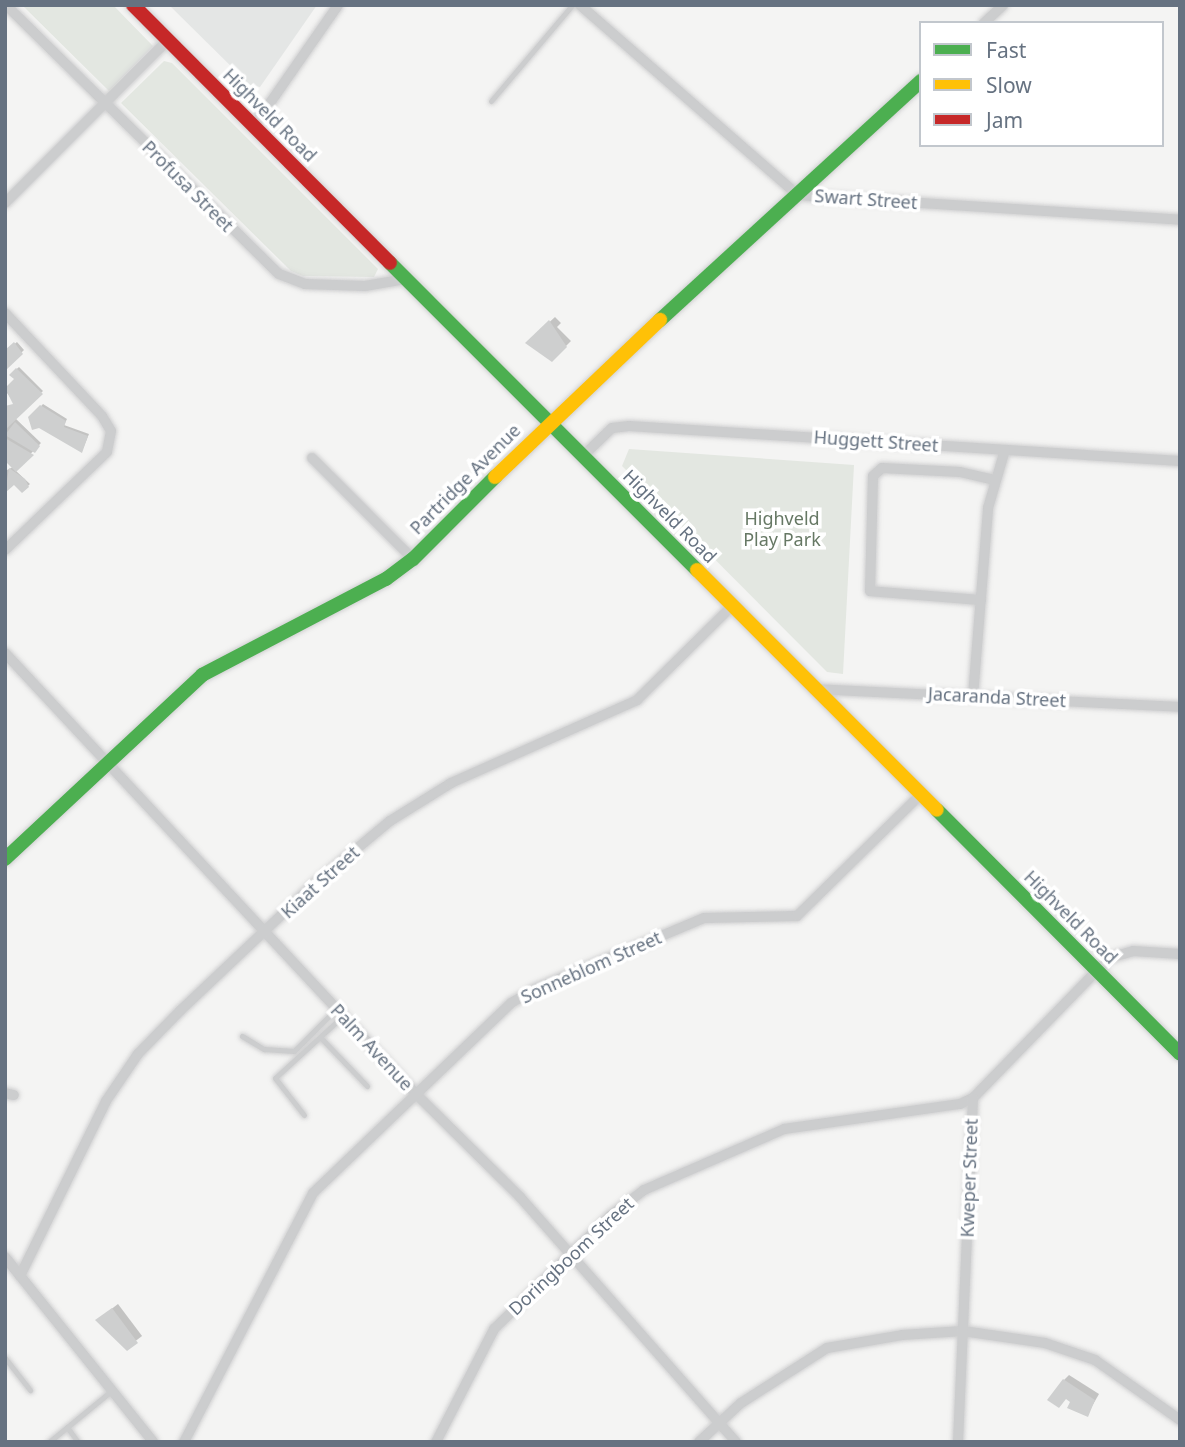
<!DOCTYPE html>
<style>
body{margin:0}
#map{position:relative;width:1185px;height:1447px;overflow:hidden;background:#f4f4f3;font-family:"Noto Sans",sans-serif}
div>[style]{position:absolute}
.built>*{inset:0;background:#e4e6e5}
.green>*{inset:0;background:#e3e7e1}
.shadow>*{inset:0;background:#0003;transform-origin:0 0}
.building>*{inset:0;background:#cecfcf}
.roads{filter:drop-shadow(0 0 2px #d0d0d1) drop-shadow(0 0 2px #d0d0d1)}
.lane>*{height:5px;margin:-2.5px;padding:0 2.5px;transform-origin:2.5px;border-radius:2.5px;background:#cccdce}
.street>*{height:10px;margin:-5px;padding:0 5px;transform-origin:5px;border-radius:5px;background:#cccdce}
.fast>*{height:14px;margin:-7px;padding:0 7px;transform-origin:7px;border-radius:7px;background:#4caf50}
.slow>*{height:14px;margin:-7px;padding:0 7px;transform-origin:7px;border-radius:7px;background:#ffc107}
.jam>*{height:14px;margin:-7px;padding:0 7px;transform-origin:7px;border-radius:7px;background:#c62828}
span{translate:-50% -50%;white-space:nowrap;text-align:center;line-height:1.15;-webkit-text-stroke:7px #fff;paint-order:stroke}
.street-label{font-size:18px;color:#667281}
.park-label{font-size:18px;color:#667864}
.frame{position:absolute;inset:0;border:7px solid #667281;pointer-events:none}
.legend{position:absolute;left:919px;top:21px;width:245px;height:126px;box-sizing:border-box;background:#fff;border:2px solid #c2c7cd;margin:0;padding:9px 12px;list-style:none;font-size:21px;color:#667281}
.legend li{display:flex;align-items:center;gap:14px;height:35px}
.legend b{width:35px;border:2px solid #c2c7cd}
</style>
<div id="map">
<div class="built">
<i style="clip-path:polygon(169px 5px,317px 5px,260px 87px,250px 85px)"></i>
</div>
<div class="green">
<i style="clip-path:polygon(22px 5px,113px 5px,153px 46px,109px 91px)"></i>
<i style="clip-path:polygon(164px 61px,172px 63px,378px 269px,374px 277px,303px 276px,291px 271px,121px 103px)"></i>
<i style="clip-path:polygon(629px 449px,854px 465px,843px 674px,827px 672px,622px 466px)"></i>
</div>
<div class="shadow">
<i style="clip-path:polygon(555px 317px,561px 323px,557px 327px,571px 341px,552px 360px,528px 342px)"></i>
<i style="clip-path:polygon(17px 342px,24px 350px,5px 369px,5px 352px)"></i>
<i style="clip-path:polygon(19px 367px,43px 391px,15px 418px,41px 443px,15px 470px,30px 484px,22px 491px,14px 483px,5px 491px,5px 471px,13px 467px,5px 458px,5px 410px,15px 404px,5px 390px,17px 379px,11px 374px)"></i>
<i style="clip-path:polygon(43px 404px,67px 419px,64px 425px,89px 434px,82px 451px,30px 418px)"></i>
<i style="left:118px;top:1304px;width:40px;height:19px;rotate:53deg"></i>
<i style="clip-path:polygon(1069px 1375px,1099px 1394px,1087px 1415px,1066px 1398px,1064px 1380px)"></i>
</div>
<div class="building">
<i style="clip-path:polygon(549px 320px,567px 347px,552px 362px,525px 343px)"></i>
<i style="clip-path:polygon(14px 342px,23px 354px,5px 371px,5px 350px)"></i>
<i style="clip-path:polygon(16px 368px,43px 394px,5px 430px,5px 406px,13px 404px,5px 388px,14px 379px,9px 375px)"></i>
<i style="clip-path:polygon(40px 405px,66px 421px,64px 427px,88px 436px,82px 453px,39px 428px,32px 430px,28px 417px)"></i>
<i style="clip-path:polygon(15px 422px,40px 446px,35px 453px,5px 435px)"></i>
<i style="clip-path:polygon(5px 438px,34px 455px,16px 472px,5px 461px)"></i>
<i style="clip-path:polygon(9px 468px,25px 479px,29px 487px,22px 493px,14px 485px,5px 493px)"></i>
<i style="clip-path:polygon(112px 1308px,138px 1343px,127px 1351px,95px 1320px)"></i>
<i style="clip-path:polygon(1063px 1379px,1095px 1400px,1088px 1417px,1067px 1408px,1070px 1402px,1066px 1399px,1059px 1408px,1047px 1400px)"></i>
</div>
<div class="roads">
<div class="lane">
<i style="left:491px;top:101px;width:126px;rotate:-49.8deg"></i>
<i style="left:242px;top:1036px;width:26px;rotate:31deg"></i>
<i style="left:264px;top:1049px;width:30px;rotate:4deg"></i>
<i style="left:294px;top:1051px;width:59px;rotate:-45deg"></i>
<i style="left:320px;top:1037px;width:68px;rotate:46.2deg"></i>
<i style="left:304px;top:1115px;width:47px;rotate:-128.1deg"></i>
<i style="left:275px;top:1078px;width:92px;rotate:-42.4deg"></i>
<i style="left:5px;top:1358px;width:41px;rotate:52deg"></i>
<i style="left:67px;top:1427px;width:19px;rotate:54deg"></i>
<i style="left:49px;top:1442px;width:80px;rotate:-39.4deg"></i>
</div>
<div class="street">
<i style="left:6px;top:5px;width:383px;rotate:44.6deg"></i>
<i style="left:279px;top:274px;width:28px;rotate:21deg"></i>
<i style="left:305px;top:284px;width:60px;rotate:1.9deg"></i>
<i style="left:365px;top:286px;width:42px;rotate:-9.7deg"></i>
<i style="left:580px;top:5px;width:289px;rotate:41.1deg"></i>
<i style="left:798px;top:195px;width:383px;rotate:3.7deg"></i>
<i style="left:984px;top:23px;width:26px;rotate:-43deg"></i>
<i style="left:254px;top:126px;width:147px;rotate:-55.2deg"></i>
<i style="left:5px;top:203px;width:231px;rotate:-45deg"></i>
<i style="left:5px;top:313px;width:141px;rotate:46.7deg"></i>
<i style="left:102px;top:416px;width:17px;rotate:59deg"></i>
<i style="left:111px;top:431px;width:21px;rotate:101deg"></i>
<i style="left:107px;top:452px;width:141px;rotate:136.1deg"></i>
<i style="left:583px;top:456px;width:40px;rotate:-44deg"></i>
<i style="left:612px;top:428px;width:17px;rotate:-7deg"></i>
<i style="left:629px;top:426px;width:552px;rotate:3.63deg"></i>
<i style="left:312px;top:458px;width:143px;rotate:45deg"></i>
<i style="left:981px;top:600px;width:111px;rotate:-175.4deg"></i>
<i style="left:870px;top:591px;width:115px;rotate:-88.5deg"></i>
<i style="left:873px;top:476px;width:12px;rotate:-42deg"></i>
<i style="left:882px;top:468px;width:78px;rotate:2.9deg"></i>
<i style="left:960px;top:472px;width:36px;rotate:13deg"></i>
<i style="left:5px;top:653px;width:601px;rotate:47.02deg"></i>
<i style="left:415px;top:1093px;width:148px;rotate:44.7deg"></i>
<i style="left:520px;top:1197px;width:327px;rotate:48.6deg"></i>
<i style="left:814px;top:689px;width:366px;rotate:2.8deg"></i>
<i style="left:973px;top:696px;width:189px;rotate:-85.4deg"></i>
<i style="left:988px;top:508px;width:60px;rotate:-73.7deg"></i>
<i style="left:5px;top:1093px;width:9px;rotate:13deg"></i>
<i style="left:5px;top:1257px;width:237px;rotate:51.3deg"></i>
<i style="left:20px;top:1276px;width:195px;rotate:-63.8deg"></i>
<i style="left:106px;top:1101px;width:57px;rotate:-55.8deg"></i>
<i style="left:138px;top:1054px;width:62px;rotate:-45.7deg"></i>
<i style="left:181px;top:1010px;width:180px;rotate:-43.4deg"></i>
<i style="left:312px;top:886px;width:102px;rotate:-39.8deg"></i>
<i style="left:390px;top:821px;width:72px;rotate:-31.9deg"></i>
<i style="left:451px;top:783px;width:204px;rotate:-24deg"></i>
<i style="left:637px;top:700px;width:134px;rotate:-44.7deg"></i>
<i style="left:184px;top:1442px;width:280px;rotate:-62.6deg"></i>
<i style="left:313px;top:1193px;width:274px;rotate:-43.8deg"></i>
<i style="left:511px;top:1003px;width:28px;rotate:-30deg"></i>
<i style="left:535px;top:989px;width:183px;rotate:-22.8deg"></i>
<i style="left:704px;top:918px;width:93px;rotate:-1.2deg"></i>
<i style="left:797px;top:916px;width:173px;rotate:-44.5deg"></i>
<i style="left:436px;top:1442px;width:127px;rotate:-62.8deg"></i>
<i style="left:494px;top:1329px;width:162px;rotate:-44.2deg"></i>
<i style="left:610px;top:1216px;width:43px;rotate:-37.4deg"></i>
<i style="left:644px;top:1190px;width:153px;rotate:-23.5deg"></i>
<i style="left:784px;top:1129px;width:178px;rotate:-8.1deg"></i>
<i style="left:960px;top:1104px;width:14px;rotate:-25deg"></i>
<i style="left:973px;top:1098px;width:195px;rotate:-45.8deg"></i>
<i style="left:1109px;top:958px;width:25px;rotate:-16deg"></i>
<i style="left:1133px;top:951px;width:47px;rotate:3.7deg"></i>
<i style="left:699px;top:1442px;width:57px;rotate:-42.9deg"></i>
<i style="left:741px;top:1403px;width:102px;rotate:-32.6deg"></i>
<i style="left:827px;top:1348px;width:76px;rotate:-9.8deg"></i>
<i style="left:902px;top:1335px;width:61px;rotate:-3.8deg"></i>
<i style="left:963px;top:1331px;width:83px;rotate:8.3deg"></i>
<i style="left:1045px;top:1343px;width:53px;rotate:18.8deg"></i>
<i style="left:1095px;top:1360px;width:104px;rotate:35.2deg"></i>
<i style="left:958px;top:1442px;width:344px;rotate:-87.5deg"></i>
</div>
<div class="fast">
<i style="left:390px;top:263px;width:434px;rotate:45deg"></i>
<i style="left:660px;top:320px;width:354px;rotate:-42.5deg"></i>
<i style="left:937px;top:810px;width:344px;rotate:45.1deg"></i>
<i style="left:5px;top:859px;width:270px;rotate:-43deg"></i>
<i style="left:202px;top:675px;width:208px;rotate:-27.6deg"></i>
<i style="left:386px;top:579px;width:34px;rotate:-37deg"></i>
<i style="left:413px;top:559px;width:116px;rotate:-45deg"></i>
</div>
<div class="slow">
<i style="left:495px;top:477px;width:228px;rotate:-43.6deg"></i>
<i style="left:697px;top:570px;width:339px;rotate:45deg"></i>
</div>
<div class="jam">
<i style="left:133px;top:5px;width:364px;rotate:45.1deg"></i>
</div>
</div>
<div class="street-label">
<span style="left:270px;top:115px;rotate:45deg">Highveld Road</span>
<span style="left:188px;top:186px;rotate:45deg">Profusa Street</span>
<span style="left:866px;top:199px;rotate:4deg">Swart Street</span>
<span style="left:876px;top:441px;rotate:4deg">Huggett Street</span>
<span style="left:465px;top:479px;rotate:-45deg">Partridge Avenue</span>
<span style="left:670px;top:516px;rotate:45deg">Highveld Road</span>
<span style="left:997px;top:697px;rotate:3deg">Jacaranda Street</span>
<span style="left:320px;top:882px;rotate:-42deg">Kiaat Street</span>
<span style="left:1071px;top:917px;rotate:45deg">Highveld Road</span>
<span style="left:591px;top:967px;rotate:-24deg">Sonneblom Street</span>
<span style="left:372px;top:1047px;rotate:47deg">Palm Avenue</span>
<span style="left:969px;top:1178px;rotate:-88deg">Kweper Street</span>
<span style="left:571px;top:1256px;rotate:-43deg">Doringboom Street</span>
</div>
<div class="park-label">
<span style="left:782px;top:529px">Highveld<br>Play Park</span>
</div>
<div class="frame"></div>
<ul class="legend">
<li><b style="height:9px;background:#4caf50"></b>Fast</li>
<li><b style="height:9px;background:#ffc107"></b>Slow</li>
<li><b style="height:9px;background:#c62828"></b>Jam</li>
</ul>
</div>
